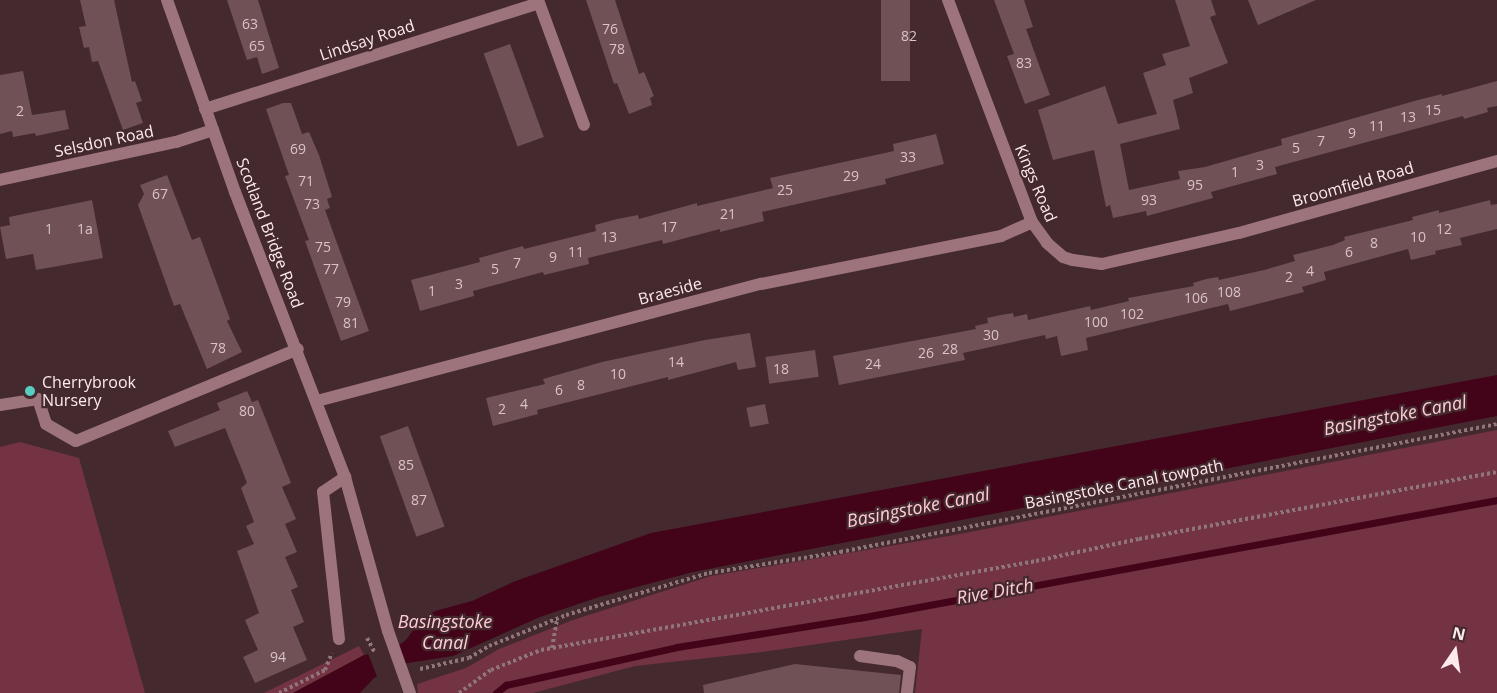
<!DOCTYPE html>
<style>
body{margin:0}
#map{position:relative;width:1497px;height:693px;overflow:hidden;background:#44292e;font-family:"Open Sans",sans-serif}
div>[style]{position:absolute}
.green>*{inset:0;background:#743343}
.water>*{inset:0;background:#43041a}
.pier>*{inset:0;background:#44292e}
.stream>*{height:7px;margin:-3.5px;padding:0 3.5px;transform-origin:3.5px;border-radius:3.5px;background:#43041a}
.building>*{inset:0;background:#6f5156;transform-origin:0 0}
.path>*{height:4px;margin-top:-2px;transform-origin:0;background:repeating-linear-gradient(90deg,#8e767a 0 3px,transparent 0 6px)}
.service>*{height:12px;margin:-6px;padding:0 6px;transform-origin:6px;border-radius:6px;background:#9d747c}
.minor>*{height:12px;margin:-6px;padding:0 6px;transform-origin:6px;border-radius:6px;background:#9d747c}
.tertiary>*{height:12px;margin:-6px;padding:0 6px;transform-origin:6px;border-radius:6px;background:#9d747c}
.path-bridge>*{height:4px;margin-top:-2px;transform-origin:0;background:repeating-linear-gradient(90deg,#8e767a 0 3px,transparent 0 6px)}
.tertiary-bridge>*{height:12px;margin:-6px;padding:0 6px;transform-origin:6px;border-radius:6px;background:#9d747c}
.dots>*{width:16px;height:16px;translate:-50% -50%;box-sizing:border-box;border:3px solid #44292e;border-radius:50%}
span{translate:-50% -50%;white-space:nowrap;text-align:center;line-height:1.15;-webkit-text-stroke:4.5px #44292e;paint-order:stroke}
.number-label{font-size:14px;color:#dac4c7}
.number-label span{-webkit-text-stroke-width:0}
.street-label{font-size:16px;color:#fdeaed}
.poi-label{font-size:16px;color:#fdeaed}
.left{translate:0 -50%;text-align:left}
.water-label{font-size:18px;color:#ffccd5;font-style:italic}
.north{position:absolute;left:1425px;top:621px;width:60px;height:60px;-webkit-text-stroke:4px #44292e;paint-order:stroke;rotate:13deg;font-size:16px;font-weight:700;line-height:24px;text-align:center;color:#fdeaed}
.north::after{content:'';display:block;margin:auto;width:21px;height:27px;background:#fdeaed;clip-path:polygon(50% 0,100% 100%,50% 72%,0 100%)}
</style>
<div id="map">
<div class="green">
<i style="clip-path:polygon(1497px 430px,1497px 693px,915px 693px,922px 629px,762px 652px,635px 666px,533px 693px,418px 693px,417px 684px,466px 668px,499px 649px,573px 620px,711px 576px,949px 536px)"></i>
<i style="clip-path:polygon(20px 442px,79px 458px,145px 693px,0 693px,0 447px)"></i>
<i style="clip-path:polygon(359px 646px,364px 655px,293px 693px,264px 693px)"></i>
</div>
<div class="water">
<i style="clip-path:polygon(1497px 375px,1497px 416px,693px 572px,599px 597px,540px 617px,453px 656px,401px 664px,374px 678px,360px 693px,293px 693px,364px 655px,394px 649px,406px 640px,420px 620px,435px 611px,472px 601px,513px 582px,651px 533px)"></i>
</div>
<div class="pier">
<i style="clip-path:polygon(393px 646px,402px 667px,378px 679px,367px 651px)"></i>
</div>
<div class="stream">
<i style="left:496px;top:693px;width:13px;rotate:-39deg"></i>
<i style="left:506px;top:685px;width:175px;rotate:-12.5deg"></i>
<i style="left:677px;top:647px;width:184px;rotate:-9.1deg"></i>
<i style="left:859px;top:618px;width:649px;rotate:-10.48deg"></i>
</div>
<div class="building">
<i style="clip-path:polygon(80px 0,114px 0,132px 82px,135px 81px,142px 101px,136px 103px,143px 123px,123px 130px,98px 61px,92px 62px,89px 47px,84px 48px,79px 27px,86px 26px)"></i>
<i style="clip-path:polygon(227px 0,258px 0,279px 68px,262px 74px,257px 57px,247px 60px)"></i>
<i style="clip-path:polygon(586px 0,615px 0,639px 74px,644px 72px,654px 96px,650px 98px,652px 105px,629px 114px,617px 83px,614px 84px)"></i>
<i style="left:881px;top:0;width:29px;height:81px"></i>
<i style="clip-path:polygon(994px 0,1024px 0,1033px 27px,1026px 29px,1050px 95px,1025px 104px,1007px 56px,1014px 54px)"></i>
<i style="clip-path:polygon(1175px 0,1211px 0,1216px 15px,1210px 17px,1228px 63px,1189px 78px,1193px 93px,1173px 100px,1180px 129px,1120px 144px,1129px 190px,1180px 179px,1178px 171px,1205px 167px,1282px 145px,1281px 139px,1418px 100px,1442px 94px,1442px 96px,1497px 81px,1497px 106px,1487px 108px,1488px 112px,1464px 119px,1463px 116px,1275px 167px,1277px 174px,1211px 192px,1213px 198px,1147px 216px,1146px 211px,1113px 218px,1110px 205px,1106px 207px,1094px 150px,1053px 160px,1038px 110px,1105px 86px,1118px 124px,1157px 114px,1143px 73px,1166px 65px,1162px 54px,1190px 46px)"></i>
<i style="clip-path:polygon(1248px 0,1316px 0,1258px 25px)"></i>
<i style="left:510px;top:44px;width:99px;height:28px;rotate:70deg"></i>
<i style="clip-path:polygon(23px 71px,32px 115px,65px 110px,69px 129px,36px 136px,35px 133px,13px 137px,12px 131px,0 134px,0 75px)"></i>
<i style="clip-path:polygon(283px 103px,291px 103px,302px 134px,309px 132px,319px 155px,332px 197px,327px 199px,330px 208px,325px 210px,369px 331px,341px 341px,305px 241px,309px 240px,285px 176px,289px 175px,266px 109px)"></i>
<i style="clip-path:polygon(936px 134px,944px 164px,885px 179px,886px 184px,762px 212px,764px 221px,720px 232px,720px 229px,663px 244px,662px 240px,588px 258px,589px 264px,544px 275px,543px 272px,473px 291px,474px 296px,420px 311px,411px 280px,480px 262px,479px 258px,523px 246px,524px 249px,596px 231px,595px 225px,617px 219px,638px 215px,639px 219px,697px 203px,697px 206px,773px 188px,770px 178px,894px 151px,893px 144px)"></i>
<i style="clip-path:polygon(167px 175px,192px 240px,200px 237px,230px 319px,227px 321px,242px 352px,207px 369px,180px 304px,174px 306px,138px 205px,144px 194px,140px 185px)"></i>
<i style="clip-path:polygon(92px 200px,103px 258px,36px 270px,33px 254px,6px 259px,0 227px,10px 225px,9px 217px)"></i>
<i style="clip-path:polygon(1490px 200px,1491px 205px,1497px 204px,1497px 229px,1460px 238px,1462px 245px,1435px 251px,1436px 254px,1411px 260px,1408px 249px,1324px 272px,1326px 280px,1302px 287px,1304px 292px,1230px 311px,1228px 304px,1086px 338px,1088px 350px,1061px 356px,1057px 336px,1046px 339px,1045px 335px,963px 353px,965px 360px,839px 385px,833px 356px,976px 329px,975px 326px,988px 323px,987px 318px,1001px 315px,1013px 313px,1014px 317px,1027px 314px,1028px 320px,1090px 306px,1091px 310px,1129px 301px,1128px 298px,1194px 286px,1193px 283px,1206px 279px,1218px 277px,1219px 280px,1264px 270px,1295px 261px,1293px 255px,1333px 245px,1345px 240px,1344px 237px,1413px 220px,1412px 217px,1439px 210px,1439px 213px)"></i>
<i style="clip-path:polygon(750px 333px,756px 367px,738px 370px,736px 362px,668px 380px,668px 377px,537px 410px,538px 414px,493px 426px,486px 398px,545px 384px,543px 379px,602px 362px,705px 340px)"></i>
<i style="left:815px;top:350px;width:27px;height:50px;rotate:82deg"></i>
<i style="clip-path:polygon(247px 391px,252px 402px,258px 400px,291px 483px,282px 487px,296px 519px,285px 524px,297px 552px,285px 557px,298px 587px,291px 590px,304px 622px,293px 627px,307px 660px,255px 683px,243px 657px,258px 650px,245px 620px,259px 613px,237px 551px,254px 544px,246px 526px,254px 522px,241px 488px,247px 483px,244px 475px,225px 428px,175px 447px,168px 431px,220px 410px,217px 403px)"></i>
<i style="left:765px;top:404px;width:20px;height:19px;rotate:79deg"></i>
<i style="left:408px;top:426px;width:107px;height:30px;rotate:70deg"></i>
<i style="clip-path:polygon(795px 664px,901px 675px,899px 693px,704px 693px,703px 685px)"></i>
</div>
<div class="path">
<i style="left:552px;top:648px;width:28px;rotate:-80deg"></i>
<i style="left:420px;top:669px;width:50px;rotate:-12.7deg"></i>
<i style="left:469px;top:658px;width:23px;rotate:-31deg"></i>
<i style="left:489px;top:646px;width:83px;rotate:-21.9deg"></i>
<i style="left:566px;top:615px;width:149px;rotate:-16.4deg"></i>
<i style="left:709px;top:573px;width:133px;rotate:-9.1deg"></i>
<i style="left:840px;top:552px;width:669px;rotate:-11.02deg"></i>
<i style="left:279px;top:693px;width:51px;rotate:-26.6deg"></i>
<i style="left:325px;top:670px;width:18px;rotate:-68deg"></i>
<i style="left:459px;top:693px;width:39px;rotate:-36deg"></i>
<i style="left:491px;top:670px;width:54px;rotate:-21.8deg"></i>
<i style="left:541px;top:650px;width:503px;rotate:-10.19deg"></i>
<i style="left:1036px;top:561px;width:105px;rotate:-12.1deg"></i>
<i style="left:1139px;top:539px;width:364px;rotate:-10.6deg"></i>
</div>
<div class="service">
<i style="left:0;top:405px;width:38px;rotate:-9deg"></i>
<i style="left:38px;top:399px;width:26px;rotate:72deg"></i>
<i style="left:46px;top:424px;width:34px;rotate:30deg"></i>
<i style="left:76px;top:441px;width:240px;rotate:-22.5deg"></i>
<i style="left:860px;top:656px;width:37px;rotate:8deg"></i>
<i style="left:897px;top:661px;width:14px;rotate:25deg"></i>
<i style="left:910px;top:667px;width:26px;rotate:97deg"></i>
</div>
<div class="minor">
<i style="left:538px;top:0;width:133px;rotate:69.8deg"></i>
<i style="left:948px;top:0;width:237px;rotate:69.3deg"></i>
<i style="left:1032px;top:222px;width:26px;rotate:54deg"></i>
<i style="left:1047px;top:243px;width:21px;rotate:41deg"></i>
<i style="left:1063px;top:257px;width:10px;rotate:17deg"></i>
<i style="left:1073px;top:260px;width:29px;rotate:8deg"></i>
<i style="left:1102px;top:264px;width:140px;rotate:-12.8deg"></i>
<i style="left:1239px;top:233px;width:268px;rotate:-15.6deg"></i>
<i style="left:205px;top:109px;width:350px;rotate:-17.6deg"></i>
<i style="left:0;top:180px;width:180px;rotate:-12.2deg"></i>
<i style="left:176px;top:142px;width:39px;rotate:-18deg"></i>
<i style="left:317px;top:401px;width:459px;rotate:-14.8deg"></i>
<i style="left:761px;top:284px;width:245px;rotate:-11.3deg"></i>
<i style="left:1001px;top:236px;width:34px;rotate:-24deg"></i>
<i style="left:339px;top:639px;width:148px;rotate:-96.2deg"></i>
<i style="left:323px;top:492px;width:27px;rotate:-34deg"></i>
</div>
<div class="tertiary">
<i style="left:167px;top:0;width:204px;rotate:70.5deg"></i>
<i style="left:235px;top:192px;width:305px;rotate:68.9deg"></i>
<i style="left:345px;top:477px;width:160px;rotate:74.4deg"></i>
</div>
<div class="path-bridge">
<i style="left:367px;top:638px;width:17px;rotate:62deg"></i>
</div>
<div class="tertiary-bridge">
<i style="left:388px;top:631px;width:66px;rotate:70.5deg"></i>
</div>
<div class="dots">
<i style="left:30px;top:391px;background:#57cec2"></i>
</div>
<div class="number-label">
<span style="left:250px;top:24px">63</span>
<span style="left:610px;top:29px">76</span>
<span style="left:909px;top:36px">82</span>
<span style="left:257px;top:46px">65</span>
<span style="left:617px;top:49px">78</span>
<span style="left:1024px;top:63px">83</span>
<span style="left:1433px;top:110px">15</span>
<span style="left:20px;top:111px">2</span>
<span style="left:1408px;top:117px">13</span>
<span style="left:1377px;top:126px">11</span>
<span style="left:1352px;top:133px">9</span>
<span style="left:1321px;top:141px">7</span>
<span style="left:1296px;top:148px">5</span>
<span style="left:298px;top:149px">69</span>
<span style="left:908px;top:157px">33</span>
<span style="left:1260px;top:165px">3</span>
<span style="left:1235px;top:172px">1</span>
<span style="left:851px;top:176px">29</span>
<span style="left:306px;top:181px">71</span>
<span style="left:1195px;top:185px">95</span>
<span style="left:785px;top:190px">25</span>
<span style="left:160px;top:194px">67</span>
<span style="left:1149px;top:200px">93</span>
<span style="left:312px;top:204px">73</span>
<span style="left:728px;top:214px">21</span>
<span style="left:669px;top:227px">17</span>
<span style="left:49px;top:229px">1</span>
<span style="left:85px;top:229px">1a</span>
<span style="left:1444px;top:229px">12</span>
<span style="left:609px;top:237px">13</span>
<span style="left:1418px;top:237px">10</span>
<span style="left:1374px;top:243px">8</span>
<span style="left:323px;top:247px">75</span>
<span style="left:576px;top:252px">11</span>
<span style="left:1349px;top:252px">6</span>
<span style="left:553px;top:257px">9</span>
<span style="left:517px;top:263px">7</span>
<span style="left:331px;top:269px">77</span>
<span style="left:495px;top:269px">5</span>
<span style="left:1310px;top:271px">4</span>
<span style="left:1289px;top:277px">2</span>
<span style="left:459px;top:284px">3</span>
<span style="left:432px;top:291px">1</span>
<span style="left:1229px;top:292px">108</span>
<span style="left:1196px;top:298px">106</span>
<span style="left:343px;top:302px">79</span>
<span style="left:1132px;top:314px">102</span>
<span style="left:1096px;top:322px">100</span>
<span style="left:351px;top:323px">81</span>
<span style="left:991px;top:335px">30</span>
<span style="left:218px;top:348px">78</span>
<span style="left:950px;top:349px">28</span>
<span style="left:926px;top:353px">26</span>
<span style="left:676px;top:362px">14</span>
<span style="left:873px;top:364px">24</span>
<span style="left:781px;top:369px">18</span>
<span style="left:618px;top:374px">10</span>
<span style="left:581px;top:385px">8</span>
<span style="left:559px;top:390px">6</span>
<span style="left:524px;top:404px">4</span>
<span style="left:502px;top:409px">2</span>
<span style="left:247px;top:411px">80</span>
<span style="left:406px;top:465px">85</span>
<span style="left:419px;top:500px">87</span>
<span style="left:278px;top:657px">94</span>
</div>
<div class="street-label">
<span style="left:367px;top:40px;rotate:-18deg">Lindsay Road</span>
<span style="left:104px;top:141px;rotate:-12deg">Selsdon Road</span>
<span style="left:1036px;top:183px;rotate:67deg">Kings Road</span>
<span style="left:1353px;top:184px;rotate:-16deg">Broomfield Road</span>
<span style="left:270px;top:233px;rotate:69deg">Scotland Bridge Road</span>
<span style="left:670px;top:291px;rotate:-15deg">Braeside</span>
<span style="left:1124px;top:484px;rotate:-11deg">Basingstoke Canal towpath</span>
</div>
<div class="poi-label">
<span class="left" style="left:42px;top:391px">Cherrybrook<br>Nursery</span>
</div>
<div class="water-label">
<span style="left:1395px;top:415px;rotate:-11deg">Basingstoke Canal</span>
<span style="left:918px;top:507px;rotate:-11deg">Basingstoke Canal</span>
<span style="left:995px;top:591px;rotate:-10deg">Rive Ditch</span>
<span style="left:445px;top:632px">Basingstoke<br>Canal</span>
</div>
<div class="north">N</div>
</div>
